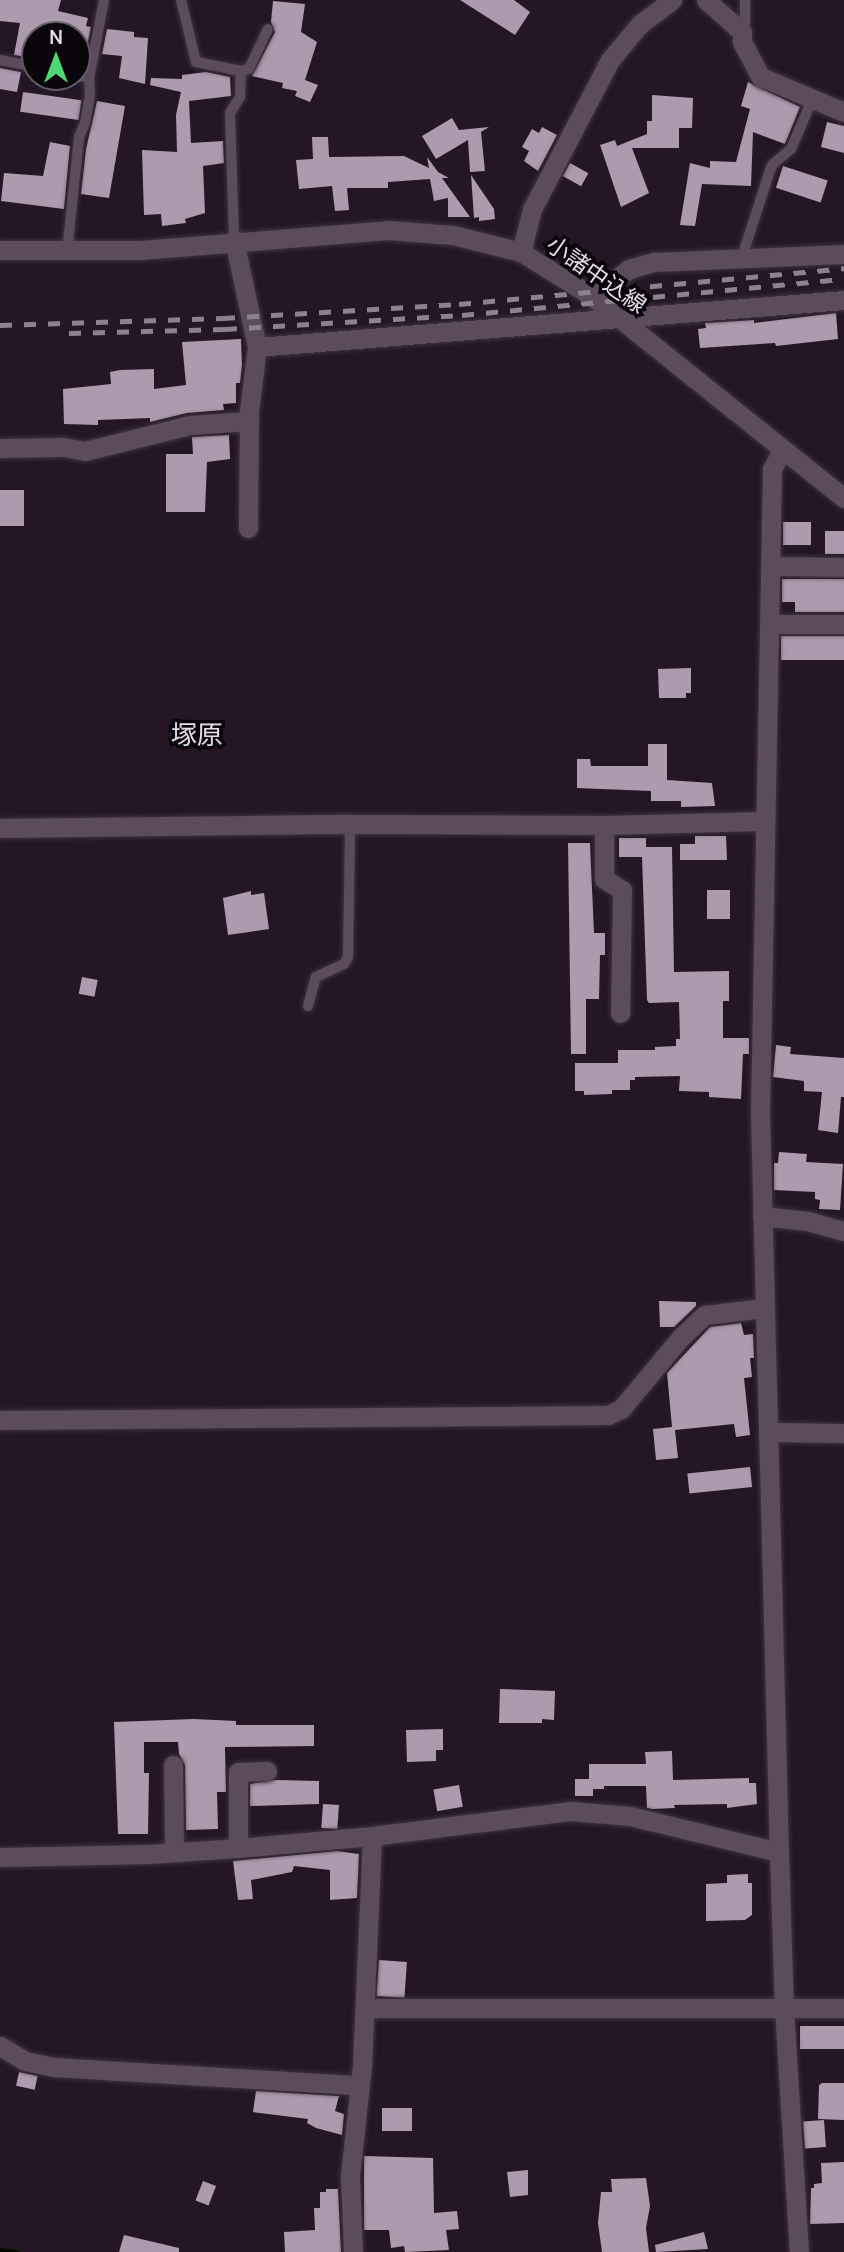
<!DOCTYPE html>
<meta charset="utf-8">
<style>
body{margin:0}
#map{position:relative;width:844px;height:2252px;overflow:hidden;background:#251626;font-family:Manrope,"Noto Sans JP",sans-serif}
div>[style]{position:absolute}
.stream>*{height:5px;margin:-2.5px;padding:0 2.5px;transform-origin:2.5px;border-radius:2.5px;background:#000900}
.building>*{inset:0;background:#ae9aaf;transform-origin:0 0}
.roads{filter:drop-shadow(0 0 2px #3e333f) drop-shadow(0 0 2px #3e333f)}
.service>*{height:10px;margin:-5px;padding:0 5px;transform-origin:5px;border-radius:5px;background:#5c4a5d}
.minor>*{height:19px;margin:-9.5px;padding:0 9.5px;transform-origin:9.5px;border-radius:9.5px;background:#5c4a5d}
.tertiary>*{height:19px;margin:-9.5px;padding:0 9.5px;transform-origin:9.5px;border-radius:9.5px;background:#5c4a5d}
.secondary>*{height:19px;margin:-9.5px;padding:0 9.5px;transform-origin:9.5px;border-radius:9.5px;background:#5c4a5d}
.rail>*{height:5px;margin-top:-2.5px;transform-origin:0;background:repeating-linear-gradient(90deg,#8d818e 0 12px,transparent 0 24px)}
span{translate:-50% -50%;white-space:nowrap;text-align:center;line-height:1.15;-webkit-text-stroke:7px #0a050b;paint-order:stroke}
.street-label{font-size:23px;color:#e6dce7}
.quarter-label{font-size:26px;color:#e6dce7}
.north{position:absolute;left:21px;top:21px;width:70px;height:70px;box-sizing:border-box;background:#0a050b;border:2px solid #625b63;border-radius:50%;rotate:0deg;font-size:19px;font-weight:700;line-height:28px;text-align:center;color:#e6dce7}
.north::after{content:'';display:block;margin:auto;width:24px;height:32px;background:#50d675;clip-path:polygon(50% 0,100% 100%,50% 72%,0 100%)}
</style>
<div id="map">
<div class="stream">
<i style="left:0;top:2250px;width:16px;rotate:7deg"></i>
</div>
<div class="building">
<i style="clip-path:polygon(0 0,61px 0,58px 11px,88px 18px,86px 26px,91px 27px,86px 52px,77px 51px,77px 35px,35px 35px,31px 58px,14px 55px,20px 23px,0 21px)"></i>
<i style="clip-path:polygon(460px 0,514px 0,530px 12px,515px 35px)"></i>
<i style="clip-path:polygon(273px 1px,305px 4px,301px 32px,317px 42px,305px 80px,318px 85px,310px 102px,295px 96px,297px 91px,282px 88px,283px 83px,252px 76px,275px 32px,271px 22px)"></i>
<i style="clip-path:polygon(107px 29px,134px 32px,134px 37px,148px 38px,145px 84px,119px 78px,122px 56px,102px 54px)"></i>
<i style="clip-path:polygon(0 68px,21px 72px,17px 92px,0 89px)"></i>
<i style="clip-path:polygon(206px 72px,230px 77px,231px 96px,189px 101px,191px 143px,223px 141px,224px 163px,203px 166px,205px 213px,185px 219px,186px 223px,162px 226px,161px 214px,144px 215px,142px 150px,177px 152px,176px 115px,181px 92px,150px 85px,151px 78px,182px 79px,182px 75px)"></i>
<i style="clip-path:polygon(748px 82px,800px 107px,785px 144px,753px 132px,751px 186px,702px 184px,695px 226px,680px 225px,690px 163px,710px 168px,710px 161px,736px 162px,750px 109px,741px 106px)"></i>
<i style="left:23px;top:92px;width:59px;height:20px;rotate:8deg"></i>
<i style="clip-path:polygon(652px 95px,693px 98px,692px 128px,679px 128px,679px 148px,632px 148px,649px 193px,621px 207px,600px 145px,615px 140px,617px 146px,647px 134px,647px 121px,652px 121px)"></i>
<i style="clip-path:polygon(97px 101px,125px 106px,109px 198px,81px 194px,86px 149px)"></i>
<i style="clip-path:polygon(452px 118px,459px 130px,489px 127px,481px 132px,485px 171px,470px 172px,468px 140px,436px 159px,422px 136px)"></i>
<i style="clip-path:polygon(827px 122px,844px 126px,844px 153px,821px 147px)"></i>
<i style="clip-path:polygon(542px 127px,557px 135px,538px 171px,524px 161px,529px 151px,522px 147px,532px 129px,539px 133px)"></i>
<i style="clip-path:polygon(312px 137px,328px 137px,329px 157px,404px 156px,429px 168px,427px 157px,438px 172px,449px 178px,442px 178px,470px 217px,448px 217px,448px 198px,434px 201px,430px 179px,388px 182px,388px 188px,347px 188px,349px 210px,335px 211px,332px 186px,299px 189px,296px 160px,313px 159px)"></i>
<i style="clip-path:polygon(50px 142px,70px 146px,64px 209px,1px 201px,4px 173px,43px 176px)"></i>
<i style="left:570px;top:163px;width:21px;height:15px;rotate:29deg"></i>
<i style="left:783px;top:166px;width:47px;height:23px;rotate:18deg"></i>
<i style="clip-path:polygon(471px 175px,494px 209px,495px 219px,479px 221px,479px 217px,474px 218px)"></i>
<i style="clip-path:polygon(836px 313px,838px 339px,776px 346px,775px 343px,700px 348px,698px 329px,706px 328px,705px 323px,754px 320px,754px 323px)"></i>
<i style="clip-path:polygon(241px 339px,242px 365px,240px 383px,236px 383px,236px 403px,223px 404px,224px 410px,187px 413px,150px 422px,150px 418px,98px 420px,98px 425px,64px 424px,63px 389px,111px 384px,110px 372px,120px 370px,154px 369px,154px 389px,186px 385px,182px 342px)"></i>
<i style="clip-path:polygon(229px 435px,230px 459px,207px 462px,205px 512px,166px 512px,166px 454px,193px 454px,192px 437px)"></i>
<i style="left:24px;top:490px;width:36px;height:24px;rotate:90deg"></i>
<i style="left:783px;top:522px;width:28px;height:23px"></i>
<i style="left:825px;top:531px;width:19px;height:23px"></i>
<i style="clip-path:polygon(782px 579px,844px 579px,844px 612px,795px 612px,795px 602px,782px 602px)"></i>
<i style="left:781px;top:636px;width:63px;height:24px"></i>
<i style="clip-path:polygon(691px 668px,691px 693px,686px 693px,686px 698px,659px 698px,658px 669px)"></i>
<i style="clip-path:polygon(648px 744px,667px 744px,667px 780px,712px 783px,715px 806px,681px 807px,681px 801px,651px 801px,651px 791px,577px 788px,577px 759px,590px 759px,591px 766px,648px 766px)"></i>
<i style="clip-path:polygon(695px 836px,726px 836px,727px 860px,680px 860px,680px 844px,695px 844px)"></i>
<i style="clip-path:polygon(619px 838px,646px 838px,646px 847px,672px 847px,674px 972px,729px 971px,729px 1001px,723px 1001px,723px 1038px,749px 1038px,749px 1054px,743px 1054px,741px 1099px,709px 1097px,709px 1092px,679px 1091px,680px 1076px,635px 1077px,635px 1080px,630px 1080px,630px 1090px,612px 1090px,612px 1094px,584px 1095px,584px 1091px,575px 1091px,575px 1063px,618px 1063px,618px 1050px,655px 1050px,655px 1047px,676px 1046px,676px 1039px,680px 1039px,679px 1002px,649px 1003px,647px 1000px,642px 857px,619px 857px)"></i>
<i style="clip-path:polygon(568px 843px,590px 843px,594px 933px,605px 933px,605px 955px,600px 955px,599px 999px,586px 999px,586px 1054px,571px 1054px)"></i>
<i style="left:707px;top:890px;width:23px;height:29px"></i>
<i style="clip-path:polygon(251px 891px,251px 895px,264px 893px,269px 929px,228px 935px,223px 898px)"></i>
<i style="left:82px;top:977px;width:16px;height:17px;rotate:11deg"></i>
<i style="clip-path:polygon(776px 1045px,791px 1047px,790px 1054px,844px 1058px,844px 1097px,841px 1097px,838px 1133px,818px 1130px,822px 1092px,804px 1091px,804px 1081px,773px 1077px)"></i>
<i style="clip-path:polygon(779px 1152px,807px 1154px,806px 1162px,843px 1164px,840px 1210px,819px 1209px,820px 1200px,815px 1199px,815px 1192px,774px 1190px,774px 1163px,778px 1163px)"></i>
<i style="clip-path:polygon(659px 1301px,696px 1302px,696px 1306px,674px 1327px,660px 1327px)"></i>
<i style="clip-path:polygon(741px 1323px,744px 1335px,753px 1334px,754px 1358px,750px 1358px,752px 1377px,744px 1378px,750px 1435px,736px 1437px,734px 1424px,675px 1430px,678px 1458px,656px 1460px,653px 1429px,672px 1427px,667px 1373px,710px 1327px)"></i>
<i style="left:750px;top:1467px;width:20px;height:63px;rotate:84deg"></i>
<i style="clip-path:polygon(500px 1689px,555px 1691px,554px 1720px,542px 1719px,542px 1723px,499px 1723px)"></i>
<i style="clip-path:polygon(194px 1719px,236px 1721px,236px 1725px,314px 1725px,314px 1746px,225px 1747px,226px 1792px,217px 1792px,218px 1829px,186px 1830px,185px 1765px,179px 1754px,178px 1742px,144px 1742px,144px 1773px,149px 1773px,148px 1834px,118px 1834px,114px 1722px)"></i>
<i style="clip-path:polygon(443px 1729px,443px 1750px,436px 1750px,436px 1761px,407px 1762px,406px 1730px)"></i>
<i style="clip-path:polygon(672px 1751px,673px 1780px,749px 1778px,749px 1783px,756px 1783px,757px 1804px,727px 1808px,727px 1804px,674px 1805px,675px 1808px,653px 1809px,647px 1808px,646px 1786px,604px 1786px,604px 1789px,593px 1789px,593px 1796px,575px 1796px,575px 1779px,589px 1779px,589px 1764px,646px 1764px,645px 1752px)"></i>
<i style="clip-path:polygon(275px 1780px,319px 1781px,319px 1804px,250px 1806px,250px 1784px)"></i>
<i style="left:459px;top:1785px;width:22px;height:26px;rotate:80deg"></i>
<i style="left:323px;top:1804px;width:16px;height:24px;rotate:4deg"></i>
<i style="clip-path:polygon(337px 1851px,359px 1854px,357px 1898px,330px 1900px,330px 1870px,294px 1866px,292px 1872px,251px 1880px,253px 1899px,238px 1900px,233px 1861px)"></i>
<i style="clip-path:polygon(748px 1874px,748px 1883px,752px 1883px,752px 1915px,745px 1920px,706px 1921px,706px 1884px,727px 1883px,727px 1875px)"></i>
<i style="left:379px;top:1960px;width:28px;height:36px;rotate:4deg"></i>
<i style="left:844px;top:2026px;width:23px;height:44px;rotate:90deg"></i>
<i style="left:19px;top:2072px;width:19px;height:14px;rotate:12deg"></i>
<i style="clip-path:polygon(822px 2083px,844px 2083px,844px 2120px,818px 2119px,819px 2085px)"></i>
<i style="clip-path:polygon(256px 2091px,339px 2096px,335px 2111px,344px 2114px,342px 2135px,316px 2128px,307px 2123px,308px 2119px,253px 2112px)"></i>
<i style="left:382px;top:2108px;width:30px;height:23px"></i>
<i style="left:824px;top:2120px;width:27px;height:21px;rotate:86deg"></i>
<i style="clip-path:polygon(364px 2156px,433px 2158px,434px 2213px,457px 2211px,459px 2229px,446px 2230px,449px 2250px,405px 2252px,404px 2246px,391px 2248px,389px 2230px,364px 2230px)"></i>
<i style="clip-path:polygon(844px 2162px,844px 2223px,810px 2224px,811px 2188px,814px 2188px,814px 2184px,822px 2183px,821px 2163px)"></i>
<i style="clip-path:polygon(528px 2170px,528px 2195px,510px 2197px,507px 2172px)"></i>
<i style="clip-path:polygon(646px 2178px,650px 2206px,646px 2228px,649px 2252px,602px 2252px,598px 2223px,601px 2192px,612px 2192px,611px 2179px)"></i>
<i style="left:203px;top:2181px;width:14px;height:21px;rotate:21deg"></i>
<i style="clip-path:polygon(326px 2189px,338px 2189px,341px 2252px,285px 2252px,284px 2232px,315px 2230px,314px 2208px,320px 2208px,320px 2192px,326px 2192px)"></i>
<i style="clip-path:polygon(704px 2232px,708px 2249px,656px 2252px,655px 2245px)"></i>
<i style="clip-path:polygon(124px 2235px,179px 2248px,179px 2252px,119px 2252px)"></i>
</div>
<div class="roads">
<div class="service">
<i style="left:181px;top:0;width:64px;rotate:76.4deg"></i>
<i style="left:196px;top:62px;width:46px;rotate:11.3deg"></i>
<i style="left:742px;top:32px;width:9px;rotate:-72deg"></i>
<i style="left:745px;top:23px;width:23px;rotate:-90deg"></i>
<i style="left:0;top:60px;width:36px;rotate:11deg"></i>
<i style="left:89px;top:78px;width:79px;rotate:-79.1deg"></i>
<i style="left:234px;top:240px;width:127px;rotate:-91.8deg"></i>
<i style="left:230px;top:113px;width:19px;rotate:-58deg"></i>
<i style="left:240px;top:97px;width:26px;rotate:-88deg"></i>
<i style="left:241px;top:71px;width:8px;rotate:-14deg"></i>
<i style="left:249px;top:69px;width:44px;rotate:-64.6deg"></i>
<i style="left:67px;top:252px;width:116px;rotate:-84deg"></i>
<i style="left:79px;top:137px;width:15px;rotate:-67deg"></i>
<i style="left:85px;top:123px;width:28px;rotate:-80deg"></i>
<i style="left:90px;top:95px;width:17px;rotate:-93deg"></i>
<i style="left:89px;top:78px;width:12px;rotate:-166deg"></i>
<i style="left:741px;top:260px;width:95px;rotate:-72.1deg"></i>
<i style="left:770px;top:170px;width:7px;rotate:-63deg"></i>
<i style="left:773px;top:164px;width:23px;rotate:-40deg"></i>
<i style="left:791px;top:149px;width:53px;rotate:-66.8deg"></i>
<i style="left:308px;top:1006px;width:30px;rotate:-75deg"></i>
<i style="left:316px;top:977px;width:31px;rotate:-25deg"></i>
<i style="left:344px;top:964px;width:8px;rotate:-60deg"></i>
<i style="left:348px;top:957px;width:133px;rotate:-89.1deg"></i>
</div>
<div class="minor">
<i style="left:706px;top:0;width:48px;rotate:41.6deg"></i>
<i style="left:742px;top:32px;width:10px;rotate:90deg"></i>
<i style="left:742px;top:42px;width:40px;rotate:62deg"></i>
<i style="left:761px;top:77px;width:90px;rotate:22.9deg"></i>
<i style="left:234px;top:240px;width:109px;rotate:77.9deg"></i>
<i style="left:257px;top:347px;width:64px;rotate:97.1deg"></i>
<i style="left:249px;top:411px;width:117px;rotate:90.5deg"></i>
<i style="left:257px;top:347px;width:589px;rotate:-4.58deg"></i>
<i style="left:0;top:448px;width:64px;rotate:-0.9deg"></i>
<i style="left:64px;top:447px;width:21px;rotate:11deg"></i>
<i style="left:85px;top:451px;width:108px;rotate:-13.9deg"></i>
<i style="left:190px;top:425px;width:59px;rotate:-3.9deg"></i>
<i style="left:783px;top:449px;width:23px;rotate:119deg"></i>
<i style="left:772px;top:469px;width:645px;rotate:91.07deg"></i>
<i style="left:760px;top:1114px;width:738px;rotate:88.53deg"></i>
<i style="left:779px;top:1852px;width:156px;rotate:88.2deg"></i>
<i style="left:784px;top:2008px;width:244px;rotate:86.5deg"></i>
<i style="left:770px;top:566px;width:74px;rotate:0.8deg"></i>
<i style="left:769px;top:624px;width:75px"></i>
<i style="left:604px;top:825px;width:54px;rotate:90deg"></i>
<i style="left:604px;top:879px;width:21px;rotate:31deg"></i>
<i style="left:622px;top:890px;width:123px;rotate:90.9deg"></i>
<i style="left:0;top:828px;width:350px;rotate:-0.7deg"></i>
<i style="left:350px;top:824px;width:254px;rotate:0.2deg"></i>
<i style="left:604px;top:825px;width:160px;rotate:-1.4deg"></i>
<i style="left:762px;top:1216px;width:46px;rotate:6.2deg"></i>
<i style="left:808px;top:1221px;width:37px;rotate:16deg"></i>
<i style="left:0;top:1420px;width:608px;rotate:-0.47deg"></i>
<i style="left:608px;top:1415px;width:14px;rotate:-25deg"></i>
<i style="left:621px;top:1409px;width:94px;rotate:-50.2deg"></i>
<i style="left:681px;top:1337px;width:33px;rotate:-43deg"></i>
<i style="left:705px;top:1315px;width:59px;rotate:-6.8deg"></i>
<i style="left:768px;top:1432px;width:76px;rotate:0.8deg"></i>
<i style="left:173px;top:1765px;width:86px;rotate:89.3deg"></i>
<i style="left:238px;top:1848px;width:76px;rotate:-90deg"></i>
<i style="left:238px;top:1772px;width:29px;rotate:-2deg"></i>
<i style="left:0;top:1857px;width:149px;rotate:-1.2deg"></i>
<i style="left:149px;top:1854px;width:89px;rotate:-3.9deg"></i>
<i style="left:238px;top:1848px;width:135px;rotate:-5.1deg"></i>
<i style="left:372px;top:1836px;width:201px;rotate:-7.2deg"></i>
<i style="left:571px;top:1811px;width:59px;rotate:4.8deg"></i>
<i style="left:630px;top:1816px;width:153px;rotate:13.6deg"></i>
<i style="left:365px;top:2008px;width:479px"></i>
<i style="left:0;top:2046px;width:29px;rotate:31deg"></i>
<i style="left:25px;top:2061px;width:29px;rotate:12deg"></i>
<i style="left:53px;top:2067px;width:306px;rotate:3.4deg"></i>
<i style="left:353px;top:2252px;width:76px;rotate:-92.3deg"></i>
<i style="left:350px;top:2176px;width:111px;rotate:-83.8deg"></i>
<i style="left:362px;top:2066px;width:230px;rotate:-87.5deg"></i>
</div>
<div class="tertiary">
<i style="left:0;top:250px;width:141px"></i>
<i style="left:141px;top:250px;width:248px;rotate:-4.6deg"></i>
<i style="left:388px;top:230px;width:65px;rotate:4.4deg"></i>
<i style="left:453px;top:235px;width:70px;rotate:14deg"></i>
<i style="left:593px;top:297px;width:46px;rotate:-37.9deg"></i>
<i style="left:629px;top:269px;width:26px;rotate:-16deg"></i>
<i style="left:654px;top:262px;width:190px;rotate:-2.4deg"></i>
</div>
<div class="secondary">
<i style="left:672px;top:0;width:40px;rotate:143deg"></i>
<i style="left:640px;top:24px;width:47px;rotate:129.8deg"></i>
<i style="left:610px;top:60px;width:168px;rotate:117.6deg"></i>
<i style="left:532px;top:209px;width:44px;rotate:104.3deg"></i>
<i style="left:521px;top:252px;width:85px;rotate:32deg"></i>
<i style="left:593px;top:297px;width:322px;rotate:38.7deg"></i>
</div>
</div>
<div class="rail">
<i style="left:0;top:325px;width:223px;rotate:-1.8deg"></i>
<i style="left:223px;top:318px;width:236px;rotate:-3.4deg"></i>
<i style="left:459px;top:304px;width:387px;rotate:-5.3deg"></i>
<i style="left:69px;top:333px;width:156px;rotate:-1.5deg"></i>
<i style="left:225px;top:329px;width:237px;rotate:-3.4deg"></i>
<i style="left:462px;top:315px;width:384px;rotate:-5.4deg"></i>
</div>
<div class="street-label">
<span style="left:597px;top:274px;rotate:35deg">小諸中込線</span>
</div>
<div class="quarter-label">
<span style="left:197px;top:735px">塚原</span>
</div>
<div class="north">N</div>
</div>
